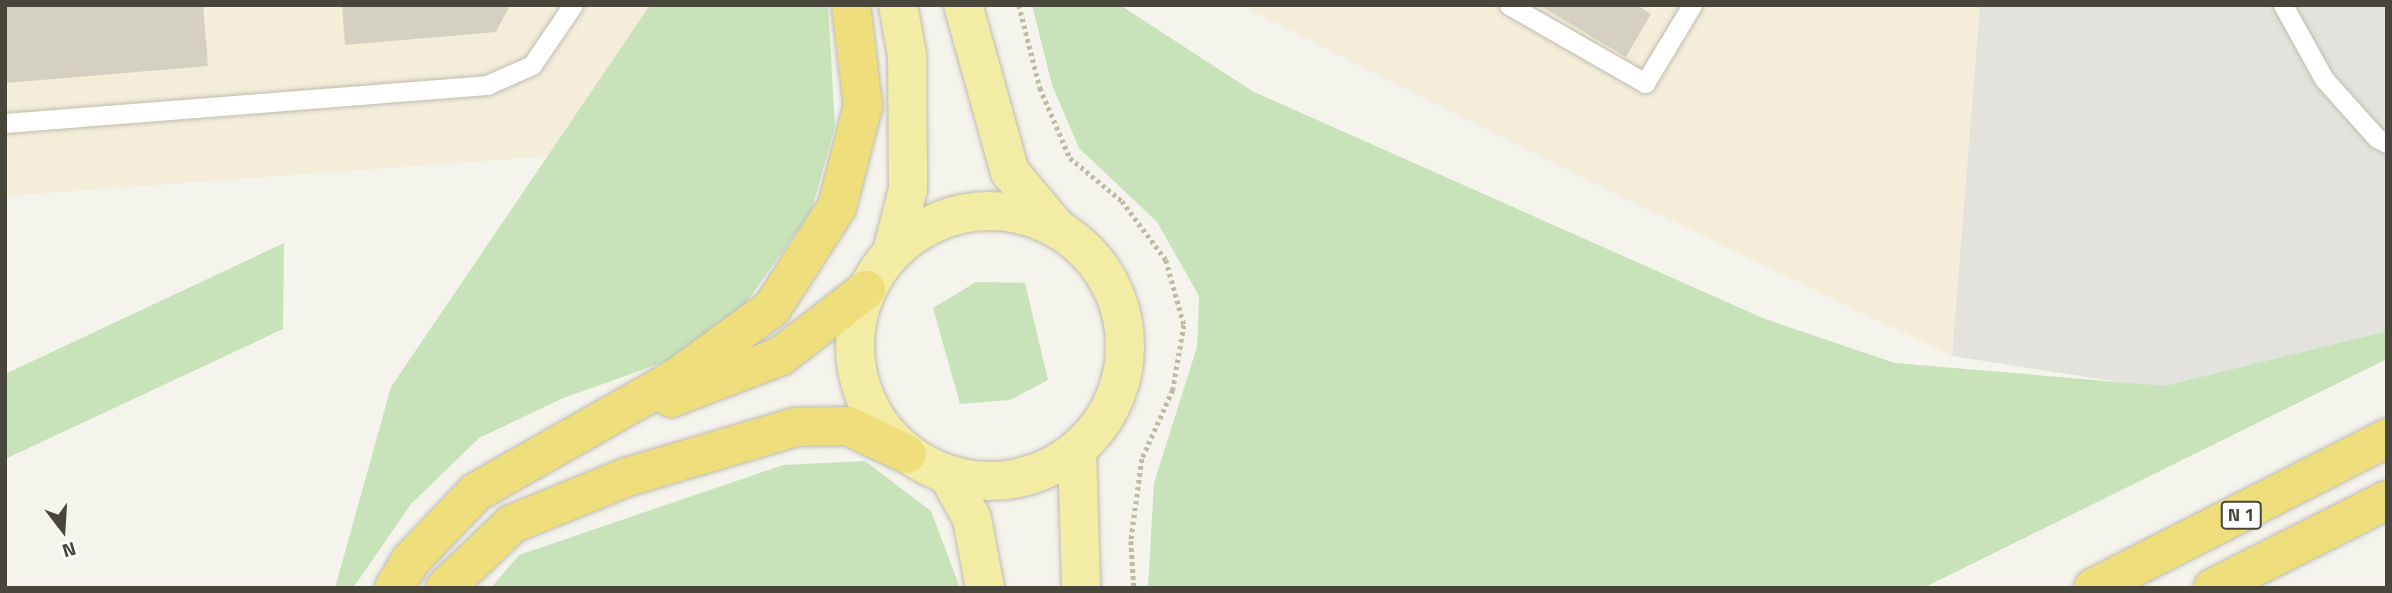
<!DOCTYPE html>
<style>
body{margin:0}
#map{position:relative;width:2392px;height:593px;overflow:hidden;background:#f4f3ec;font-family:"Titillium Web",sans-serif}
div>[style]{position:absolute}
.commercial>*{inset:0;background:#f3edda}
.industrial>*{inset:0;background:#e4e2dd}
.green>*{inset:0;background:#c8e3b9}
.building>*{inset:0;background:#d4d1c2}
.path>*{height:4.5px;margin-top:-2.25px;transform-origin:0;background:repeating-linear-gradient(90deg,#bfbaa2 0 3.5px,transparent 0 7px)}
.roads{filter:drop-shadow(0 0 2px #bfbcaf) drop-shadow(0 0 2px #bfbcaf)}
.lane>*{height:19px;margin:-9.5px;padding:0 9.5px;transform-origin:9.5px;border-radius:9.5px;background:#fff}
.primary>*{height:38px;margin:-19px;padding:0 19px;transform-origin:19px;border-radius:19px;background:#f3eca5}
.primary>.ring{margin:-19px;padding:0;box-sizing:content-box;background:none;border:38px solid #f3eca5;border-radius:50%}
.highway>*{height:38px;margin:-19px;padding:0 19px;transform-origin:19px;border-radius:19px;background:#eede7c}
span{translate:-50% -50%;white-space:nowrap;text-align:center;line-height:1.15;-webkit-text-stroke:5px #fff;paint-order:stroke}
.shield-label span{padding:2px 5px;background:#fff;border:2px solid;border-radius:5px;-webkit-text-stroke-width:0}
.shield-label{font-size:18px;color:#48453a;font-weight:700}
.frame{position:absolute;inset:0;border:7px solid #48453a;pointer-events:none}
.north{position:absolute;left:28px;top:495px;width:70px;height:70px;-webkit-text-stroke:5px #fff;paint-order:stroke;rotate:163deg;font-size:19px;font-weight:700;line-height:28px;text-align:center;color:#48453a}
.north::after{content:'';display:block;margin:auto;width:24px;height:32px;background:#48453a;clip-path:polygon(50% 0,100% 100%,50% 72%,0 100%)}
</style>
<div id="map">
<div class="commercial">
<i style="clip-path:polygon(5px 5px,650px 5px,550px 156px,5px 196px)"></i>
<i style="clip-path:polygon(1240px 5px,1980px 5px,1952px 356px,1602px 187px)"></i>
</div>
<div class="industrial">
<i style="clip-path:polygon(1980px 5px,2387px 5px,2387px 331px,2158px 388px,1952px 356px)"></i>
</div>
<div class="green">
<i style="clip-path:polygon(650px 5px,828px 5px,835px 126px,811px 212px,745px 304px,667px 361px,561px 399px,479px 438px,411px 504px,353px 588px,335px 588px,391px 387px)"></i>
<i style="clip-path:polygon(1032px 5px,1120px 5px,1252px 91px,1765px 319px,1895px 363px,2165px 386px,2387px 331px,2387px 359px,1923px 588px,1148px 588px,1154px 483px,1197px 347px,1199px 296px,1157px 222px,1079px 148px,1052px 85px)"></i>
<i style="clip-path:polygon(284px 243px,283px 329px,5px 459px,5px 374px)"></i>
<i style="clip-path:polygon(976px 282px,1025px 283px,1048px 380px,1010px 400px,960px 404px,933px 308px)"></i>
<i style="clip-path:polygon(865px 461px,931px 511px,960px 588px,491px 588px,519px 555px,783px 465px)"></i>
</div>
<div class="building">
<i style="clip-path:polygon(5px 5px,203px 5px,208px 66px,5px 83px)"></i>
<i style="clip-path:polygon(342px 5px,510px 5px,496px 32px,345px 45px)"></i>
<i style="clip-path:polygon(1539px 5px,1637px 5px,1651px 14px,1626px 57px)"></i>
</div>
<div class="path">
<i style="left:1019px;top:5px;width:86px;rotate:75.8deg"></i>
<i style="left:1040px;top:88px;width:76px;rotate:66.8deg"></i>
<i style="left:1070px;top:158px;width:67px;rotate:39.6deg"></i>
<i style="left:1122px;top:201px;width:74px;rotate:53.3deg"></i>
<i style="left:1166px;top:260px;width:67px;rotate:74.5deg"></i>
<i style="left:1184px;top:325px;width:66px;rotate:99.6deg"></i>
<i style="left:1173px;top:390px;width:76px;rotate:114.2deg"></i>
<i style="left:1142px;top:459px;width:83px;rotate:97.6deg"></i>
<i style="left:1131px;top:541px;width:47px;rotate:86.3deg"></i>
</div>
<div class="roads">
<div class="lane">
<i style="left:1509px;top:5px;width:157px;rotate:29.8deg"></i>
<i style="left:1645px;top:83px;width:91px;rotate:-58.9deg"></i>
<i style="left:2283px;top:5px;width:85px;rotate:61deg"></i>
<i style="left:2324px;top:79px;width:79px;rotate:48.1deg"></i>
<i style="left:2377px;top:138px;width:11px;rotate:27deg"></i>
<i style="left:5px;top:123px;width:483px;rotate:-4.5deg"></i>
<i style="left:487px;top:85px;width:49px;rotate:-24deg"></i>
<i style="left:532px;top:65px;width:73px;rotate:-55.7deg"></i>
</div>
<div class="primary">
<i style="left:963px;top:5px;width:173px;rotate:74.3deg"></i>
<i style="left:1010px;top:172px;width:70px;rotate:50.2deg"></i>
<i class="ring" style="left:855px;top:211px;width:232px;height:232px"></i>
<i style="left:892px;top:252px;width:65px;rotate:-75.7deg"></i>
<i style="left:908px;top:189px;width:134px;rotate:-90.4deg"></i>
<i style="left:907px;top:55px;width:51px;rotate:-100.2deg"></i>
<i style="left:1077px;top:450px;width:138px;rotate:88.3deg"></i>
<i style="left:948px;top:475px;width:50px;rotate:61.4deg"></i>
<i style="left:972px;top:519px;width:70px;rotate:79.3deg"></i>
</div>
<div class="highway">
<i style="left:671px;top:398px;width:118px;rotate:-20.9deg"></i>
<i style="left:781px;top:356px;width:108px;rotate:-37.8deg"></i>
<i style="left:394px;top:588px;width:31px;rotate:-59deg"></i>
<i style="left:410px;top:561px;width:95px;rotate:-46.3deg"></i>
<i style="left:476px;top:492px;width:229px;rotate:-29.6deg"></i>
<i style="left:675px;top:379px;width:120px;rotate:-36.2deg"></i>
<i style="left:772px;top:308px;width:120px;rotate:-57.2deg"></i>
<i style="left:837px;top:207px;width:104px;rotate:-75.6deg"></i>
<i style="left:863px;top:106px;width:102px;rotate:-96.8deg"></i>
<i style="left:445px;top:588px;width:93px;rotate:-43.7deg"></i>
<i style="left:512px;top:524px;width:124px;rotate:-22.2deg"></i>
<i style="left:627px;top:477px;width:176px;rotate:-16.5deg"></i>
<i style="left:796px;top:427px;width:52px;rotate:-1.1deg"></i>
<i style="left:848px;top:426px;width:65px;rotate:25.4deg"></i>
<i style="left:2093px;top:588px;width:330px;rotate:-27deg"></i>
<i style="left:2213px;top:588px;width:195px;rotate:-26.8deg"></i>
</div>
</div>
<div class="shield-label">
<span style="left:2241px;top:515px">N 1</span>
</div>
<div class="frame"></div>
<div class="north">N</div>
</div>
